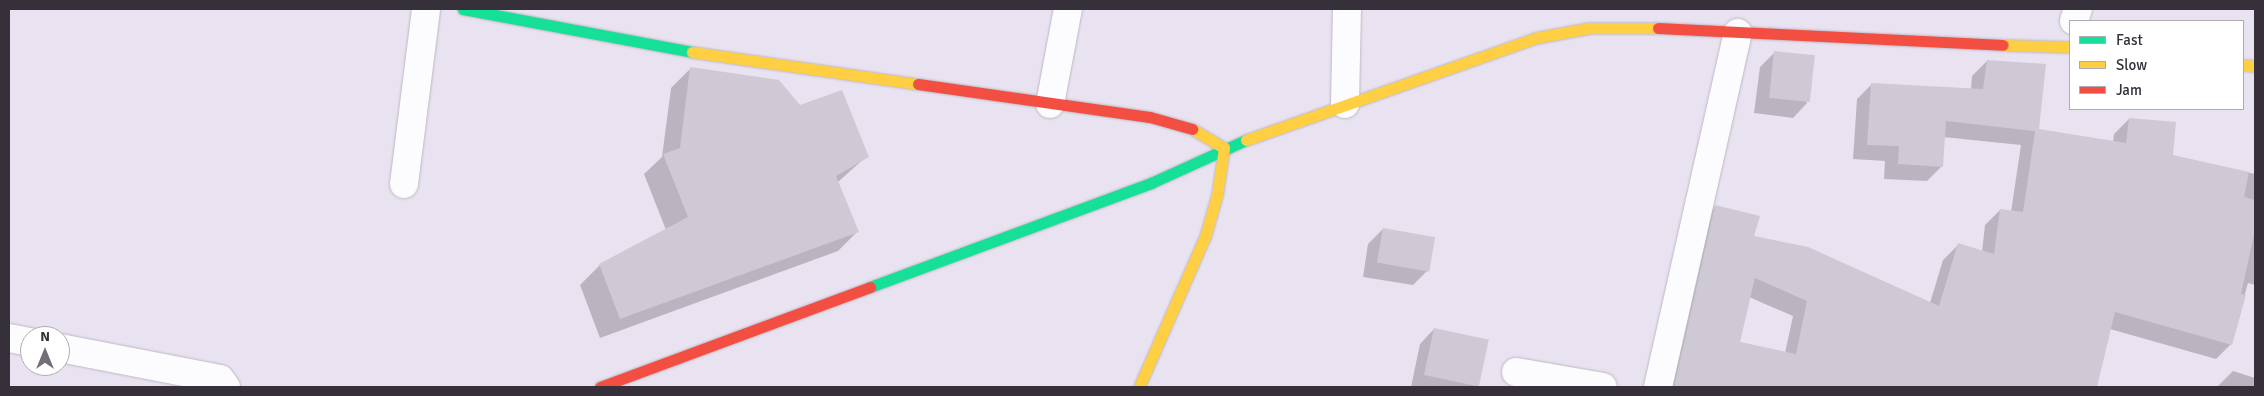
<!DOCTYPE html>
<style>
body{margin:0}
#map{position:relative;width:2264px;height:396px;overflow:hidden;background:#e9e2f0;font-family:Signika,sans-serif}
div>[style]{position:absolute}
.shadow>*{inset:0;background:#0003}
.building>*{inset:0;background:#cec9d4;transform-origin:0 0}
.roads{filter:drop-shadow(0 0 1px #beb9c3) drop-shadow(0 0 1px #beb9c3)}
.street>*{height:28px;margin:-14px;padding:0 14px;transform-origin:14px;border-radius:14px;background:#fcfbfd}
.fast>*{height:11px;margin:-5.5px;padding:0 5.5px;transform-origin:5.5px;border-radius:5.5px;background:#16e098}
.slow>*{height:11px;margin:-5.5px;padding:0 5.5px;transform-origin:5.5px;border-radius:5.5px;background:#ffcf43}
.jam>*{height:11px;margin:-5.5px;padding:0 5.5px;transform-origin:5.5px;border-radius:5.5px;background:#f24e42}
span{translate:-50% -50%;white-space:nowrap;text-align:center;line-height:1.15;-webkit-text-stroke:4.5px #fff;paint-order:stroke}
.frame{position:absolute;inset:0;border:10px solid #35303a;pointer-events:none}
.legend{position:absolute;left:2069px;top:20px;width:175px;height:90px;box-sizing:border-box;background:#fff;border:1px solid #aeacb0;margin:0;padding:6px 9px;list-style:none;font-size:15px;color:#35303a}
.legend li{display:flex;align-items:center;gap:10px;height:25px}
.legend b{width:25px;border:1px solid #aeacb0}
.north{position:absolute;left:20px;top:326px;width:50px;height:50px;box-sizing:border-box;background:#fff;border:1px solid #aeacb0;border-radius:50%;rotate:0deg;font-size:14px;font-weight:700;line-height:20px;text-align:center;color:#35303a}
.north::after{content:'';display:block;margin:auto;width:18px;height:22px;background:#746e7a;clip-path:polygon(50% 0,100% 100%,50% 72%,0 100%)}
</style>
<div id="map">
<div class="shadow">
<i style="clip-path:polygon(1775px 52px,1807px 103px,1793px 118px,1754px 113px,1760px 67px)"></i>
<i style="clip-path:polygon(evenodd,1987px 61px,2037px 130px,2113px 142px,2114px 134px,2129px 119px,2171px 156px,2255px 174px,2255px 285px,2248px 283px,2230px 345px,2216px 359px,2110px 329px,2096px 387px,1663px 387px,1701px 222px,1715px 207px,1753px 237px,1930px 303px,1943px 260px,1958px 245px,1982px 252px,1985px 225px,2000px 210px,2011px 212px,2021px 145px,1943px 137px,1942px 166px,1927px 181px,1884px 179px,1885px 161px,1853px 159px,1857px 99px,1872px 84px,1971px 90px,1972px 76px,1987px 61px,1749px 297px,1793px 316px,1785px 353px,1739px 342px,1749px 297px)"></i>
<i style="clip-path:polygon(690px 69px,800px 106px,867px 156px,838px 182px,858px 231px,838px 251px,600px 338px,580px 285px,600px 265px,666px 230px,644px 174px,662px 157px,671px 88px)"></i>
<i style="clip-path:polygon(1383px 229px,1428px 270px,1413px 285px,1363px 277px,1368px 244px)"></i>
<i style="clip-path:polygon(1434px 329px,1477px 386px,1476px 387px,1411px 387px,1420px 344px)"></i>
<i style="clip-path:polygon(2233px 371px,2255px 378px,2255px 387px,2217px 387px)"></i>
</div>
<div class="building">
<i style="left:1774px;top:51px;width:41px;height:47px;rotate:6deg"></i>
<i style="clip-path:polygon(evenodd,1987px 60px,2046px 64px,2039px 129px,2126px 143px,2129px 118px,2176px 122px,2173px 155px,2249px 172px,2244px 197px,2255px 200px,2255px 230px,2241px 294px,2246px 295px,2232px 345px,2115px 312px,2097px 387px,1674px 387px,1715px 205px,1760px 216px,1754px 236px,1808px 247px,1939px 306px,1958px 243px,1994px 254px,2000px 209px,2023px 212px,2035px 131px,1946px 121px,1943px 167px,1898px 164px,1899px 146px,1867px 145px,1871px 83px,1983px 89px,1987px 60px,1755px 278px,1807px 301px,1796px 354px,1740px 342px,1755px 278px)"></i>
<i style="clip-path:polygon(690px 67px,779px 80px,800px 105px,842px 90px,869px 157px,836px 176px,859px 232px,620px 319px,599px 264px,688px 217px,663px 154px,680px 148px)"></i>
<i style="left:1383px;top:228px;width:53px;height:35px;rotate:10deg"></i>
<i style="left:1434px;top:328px;width:56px;height:48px;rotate:12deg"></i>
</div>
<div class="roads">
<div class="street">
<i style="left:2074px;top:21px;width:13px;rotate:-72deg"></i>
<i style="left:1050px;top:104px;width:97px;rotate:-79.3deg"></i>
<i style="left:1345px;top:104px;width:95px;rotate:-88.8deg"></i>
<i style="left:404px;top:184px;width:176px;rotate:-82.8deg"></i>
<i style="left:9px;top:338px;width:21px;rotate:11deg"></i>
<i style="left:60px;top:348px;width:163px;rotate:11deg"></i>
<i style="left:220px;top:379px;width:10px;rotate:53deg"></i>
<i style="left:1516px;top:372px;width:88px;rotate:9.8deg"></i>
<i style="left:1658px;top:387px;width:363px;rotate:-77.3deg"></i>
</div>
<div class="fast">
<i style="left:463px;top:9px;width:233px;rotate:10.6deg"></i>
<i style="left:870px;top:287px;width:300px;rotate:-20.3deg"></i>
<i style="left:1151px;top:183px;width:104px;rotate:-24.4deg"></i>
</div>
<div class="slow">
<i style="left:2003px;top:45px;width:67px;rotate:1.7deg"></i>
<i style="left:692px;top:52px;width:228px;rotate:8.1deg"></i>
<i style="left:2243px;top:65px;width:12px;rotate:5deg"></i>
<i style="left:1246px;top:140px;width:306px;rotate:-19.4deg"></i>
<i style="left:1535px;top:38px;width:55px;rotate:-10.5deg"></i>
<i style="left:1589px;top:28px;width:69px"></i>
<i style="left:1139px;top:387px;width:164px;rotate:-66.3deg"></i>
<i style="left:1205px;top:237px;width:44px;rotate:-74.1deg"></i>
<i style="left:1217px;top:195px;width:48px;rotate:-81.5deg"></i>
<i style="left:1224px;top:148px;width:37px;rotate:-149deg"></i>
</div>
<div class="jam">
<i style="left:1658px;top:28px;width:345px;rotate:2.8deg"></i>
<i style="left:918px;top:84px;width:234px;rotate:8.1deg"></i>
<i style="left:1150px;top:117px;width:44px;rotate:15.9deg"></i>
<i style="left:600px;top:387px;width:288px;rotate:-20.3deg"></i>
</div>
</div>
<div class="frame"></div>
<ul class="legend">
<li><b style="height:6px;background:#16e098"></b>Fast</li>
<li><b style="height:6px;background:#ffcf43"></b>Slow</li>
<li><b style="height:6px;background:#f24e42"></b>Jam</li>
</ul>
<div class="north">N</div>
</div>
